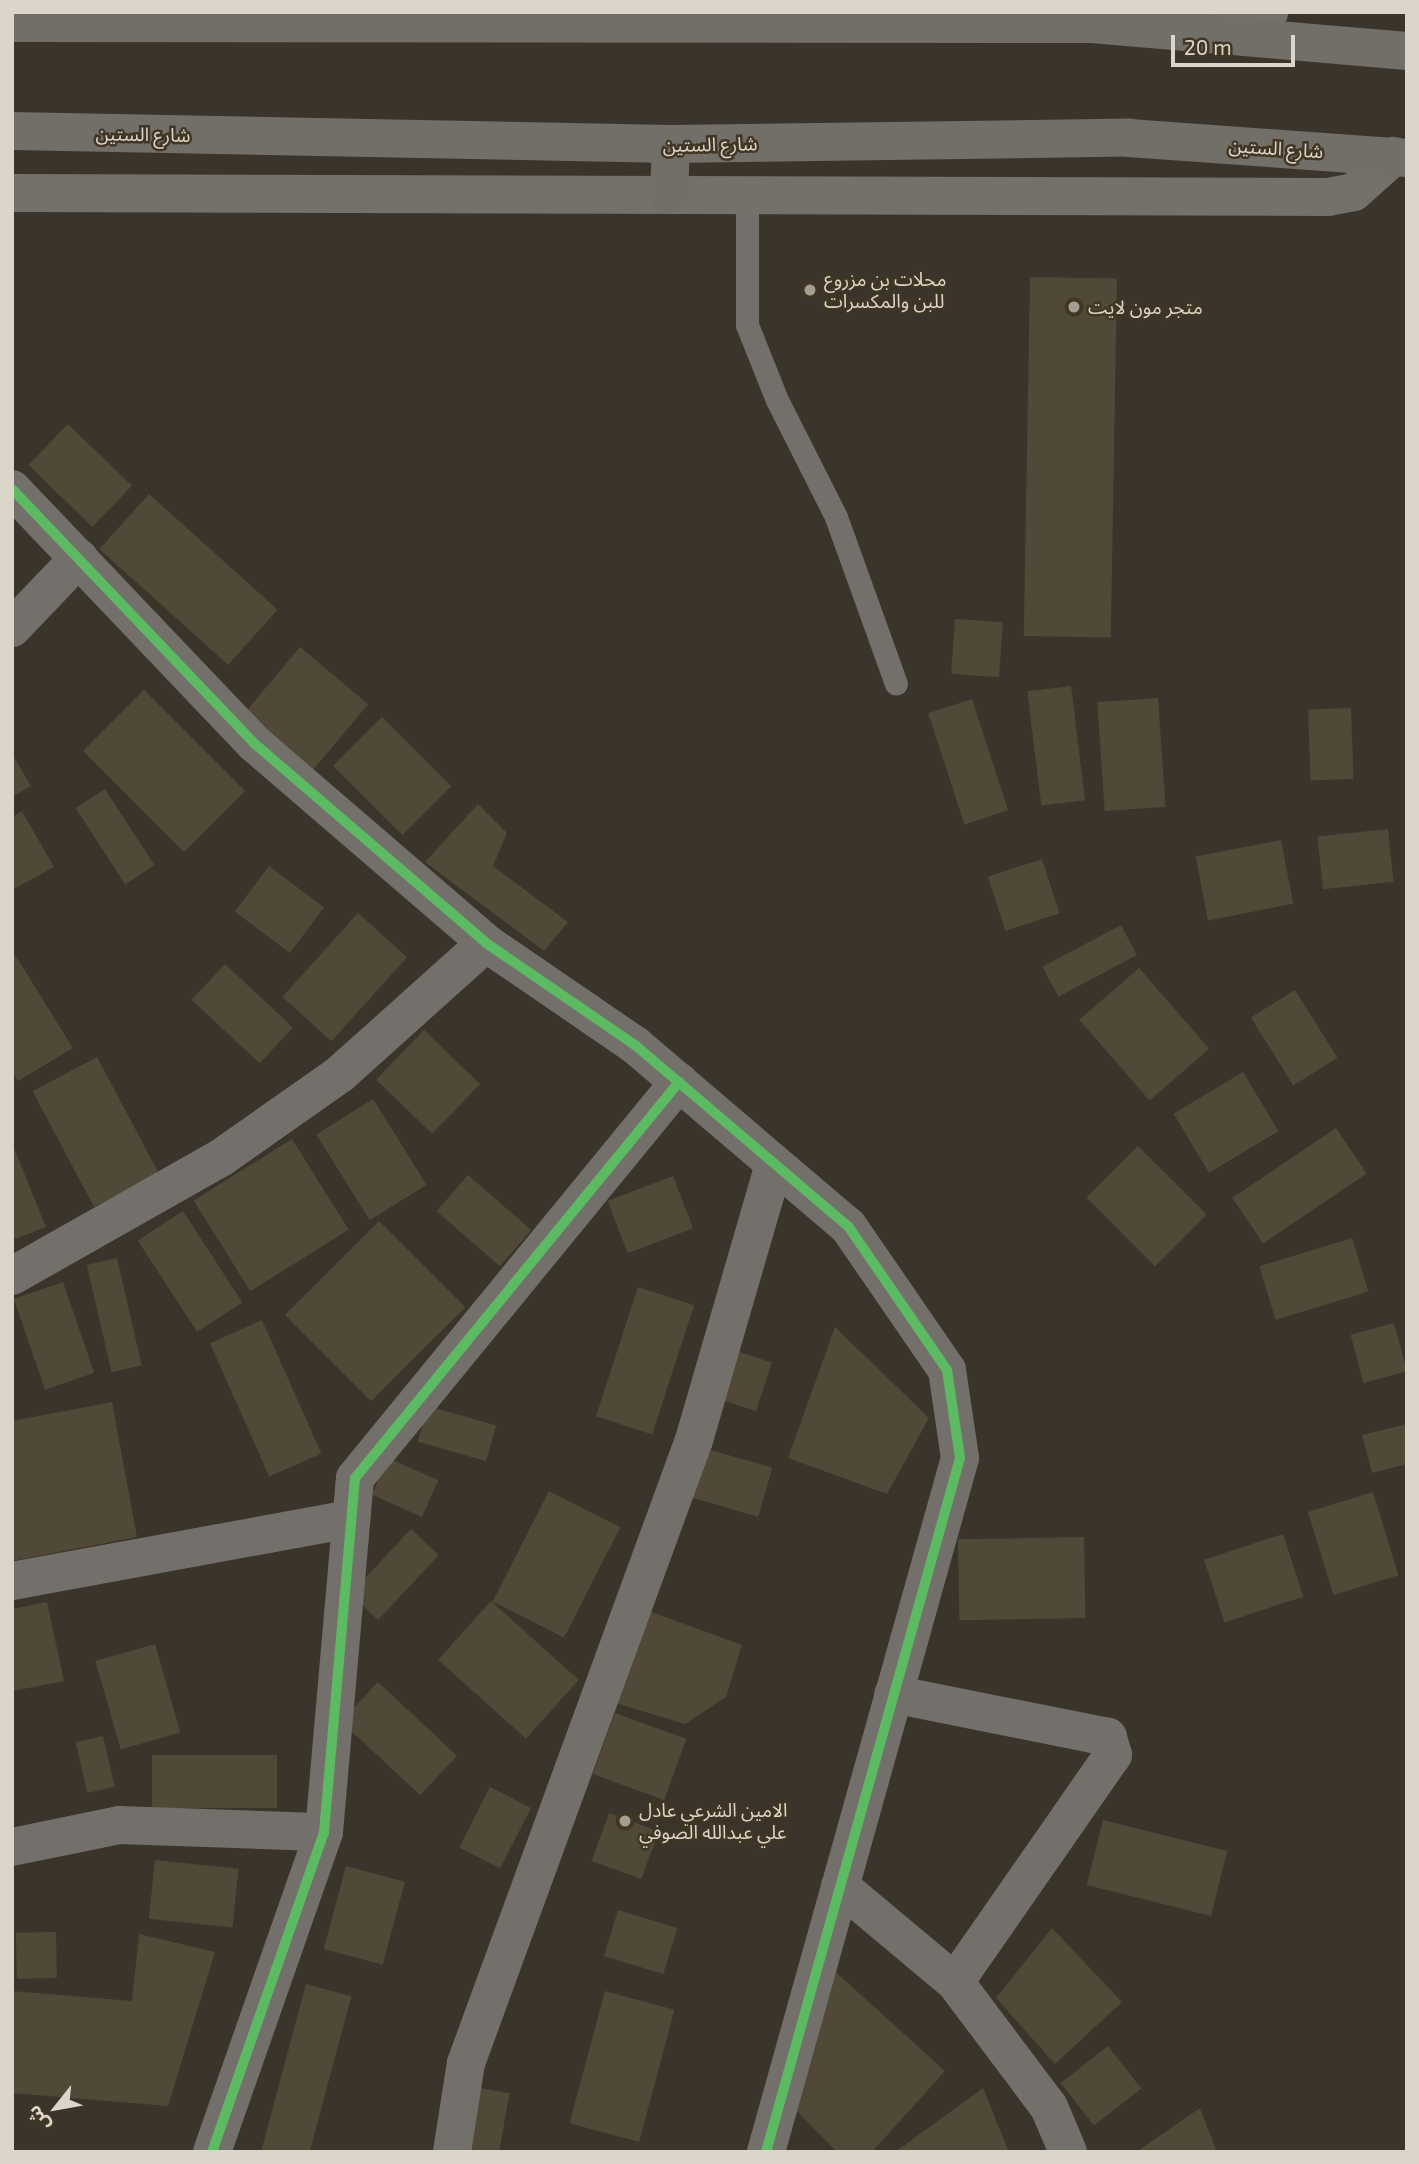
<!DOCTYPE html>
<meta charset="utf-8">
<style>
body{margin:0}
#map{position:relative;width:1419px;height:2164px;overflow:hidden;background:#3a342a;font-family:"Exo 2","Noto Sans Arabic",sans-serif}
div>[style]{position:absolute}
.building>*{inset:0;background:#504938;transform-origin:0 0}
.service>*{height:23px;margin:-11.5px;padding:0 11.5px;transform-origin:11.5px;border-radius:11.5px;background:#73706c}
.minor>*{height:38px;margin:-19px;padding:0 19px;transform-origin:19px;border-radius:19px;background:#73706c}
.tertiary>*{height:38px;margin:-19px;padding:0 19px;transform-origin:19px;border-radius:19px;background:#73706c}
.primary>*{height:38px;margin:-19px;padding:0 19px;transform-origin:19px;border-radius:19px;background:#74706a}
.trunk>*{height:38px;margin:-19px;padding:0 19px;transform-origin:19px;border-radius:19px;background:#726e68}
.cycleway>*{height:10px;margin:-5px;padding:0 5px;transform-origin:5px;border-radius:5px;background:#5cba63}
.dots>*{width:19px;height:19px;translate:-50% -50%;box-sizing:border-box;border:4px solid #413623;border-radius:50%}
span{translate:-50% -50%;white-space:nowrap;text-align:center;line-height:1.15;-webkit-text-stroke:5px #413623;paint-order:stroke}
.street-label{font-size:19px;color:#dcd5ca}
.poi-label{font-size:19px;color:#dcd5ca}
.left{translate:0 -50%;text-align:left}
.frame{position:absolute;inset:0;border:14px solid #dcd5ca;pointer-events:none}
.north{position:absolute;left:21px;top:2073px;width:70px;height:70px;-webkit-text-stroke:5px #413623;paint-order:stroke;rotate:239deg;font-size:19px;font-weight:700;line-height:28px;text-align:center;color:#dcd5ca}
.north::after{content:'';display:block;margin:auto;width:24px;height:32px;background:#dcd5ca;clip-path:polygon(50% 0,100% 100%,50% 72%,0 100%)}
.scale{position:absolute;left:1171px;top:35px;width:124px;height:32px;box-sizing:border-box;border:4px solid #dcd5ca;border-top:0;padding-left:9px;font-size:21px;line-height:24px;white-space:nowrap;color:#dcd5ca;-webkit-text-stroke:5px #413623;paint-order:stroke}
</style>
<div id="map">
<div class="building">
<i style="left:1030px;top:277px;width:87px;height:359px;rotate:1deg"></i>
<i style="left:68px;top:424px;width:89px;height:57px;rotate:44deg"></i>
<i style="left:149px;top:494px;width:173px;height:74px;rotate:42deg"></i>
<i style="left:955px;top:619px;width:48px;height:55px;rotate:4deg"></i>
<i style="left:300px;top:647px;width:89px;height:92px;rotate:40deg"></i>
<i style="left:1071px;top:686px;width:115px;height:44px;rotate:83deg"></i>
<i style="left:144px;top:690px;width:143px;height:86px;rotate:45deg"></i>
<i style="left:1158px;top:698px;width:109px;height:61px;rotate:86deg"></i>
<i style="left:972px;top:699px;width:117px;height:46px;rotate:72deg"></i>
<i style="left:1351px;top:708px;width:71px;height:43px;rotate:88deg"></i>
<i style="left:382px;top:717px;width:98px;height:69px;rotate:45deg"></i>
<i style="clip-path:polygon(12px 754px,31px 786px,12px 797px)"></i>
<i style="left:105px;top:789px;width:91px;height:35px;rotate:57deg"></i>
<i style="clip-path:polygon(478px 804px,507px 833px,493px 866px,568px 922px,544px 951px,425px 862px)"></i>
<i style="clip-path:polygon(22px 811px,54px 867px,12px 890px,12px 817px)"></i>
<i style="left:1388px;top:829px;width:53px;height:71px;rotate:84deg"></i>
<i style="left:1281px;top:840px;width:65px;height:87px;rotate:79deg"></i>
<i style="left:1042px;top:859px;width:57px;height:57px;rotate:72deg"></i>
<i style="left:269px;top:866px;width:69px;height:57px;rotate:37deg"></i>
<i style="left:358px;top:913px;width:66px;height:113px;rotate:42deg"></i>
<i style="left:1121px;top:925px;width:34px;height:89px;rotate:62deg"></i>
<i style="clip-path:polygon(12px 950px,73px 1048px,18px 1081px,12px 1071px)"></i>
<i style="left:225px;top:964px;width:93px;height:49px;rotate:43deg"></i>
<i style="left:1139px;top:968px;width:107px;height:79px;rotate:49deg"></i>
<i style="left:1295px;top:990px;width:80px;height:52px;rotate:58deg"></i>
<i style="left:424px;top:1030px;width:78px;height:69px;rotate:44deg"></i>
<i style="left:97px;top:1057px;width:131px;height:73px;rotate:62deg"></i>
<i style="left:1243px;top:1072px;width:69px;height:81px;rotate:59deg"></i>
<i style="left:373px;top:1099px;width:101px;height:67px;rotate:58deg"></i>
<i style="left:1336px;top:1128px;width:55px;height:125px;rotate:56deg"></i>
<i style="left:292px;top:1139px;width:107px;height:116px;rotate:58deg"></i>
<i style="clip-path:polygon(12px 1143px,46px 1227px,12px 1240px)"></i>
<i style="left:1138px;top:1146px;width:97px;height:73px;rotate:45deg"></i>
<i style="left:468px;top:1175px;width:84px;height:48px;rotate:41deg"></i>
<i style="left:673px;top:1176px;width:56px;height:70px;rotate:69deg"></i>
<i style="left:183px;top:1211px;width:109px;height:54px;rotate:57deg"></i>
<i style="left:379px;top:1221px;width:122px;height:133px;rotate:45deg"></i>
<i style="left:1352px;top:1238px;width:56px;height:97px;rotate:73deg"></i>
<i style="left:117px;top:1258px;width:110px;height:31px;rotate:77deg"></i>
<i style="left:63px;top:1282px;width:96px;height:52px;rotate:71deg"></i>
<i style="left:638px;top:1287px;width:59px;height:136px;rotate:18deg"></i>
<i style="left:262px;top:1320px;width:146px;height:57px;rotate:66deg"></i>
<i style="left:1394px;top:1323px;width:50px;height:45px;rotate:75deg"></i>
<i style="clip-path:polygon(835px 1327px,929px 1418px,887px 1494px,788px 1458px)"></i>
<i style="left:730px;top:1349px;width:44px;height:51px;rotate:18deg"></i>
<i style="clip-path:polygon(112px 1402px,137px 1537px,12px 1561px,12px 1421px)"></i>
<i style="left:428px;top:1406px;width:71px;height:37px;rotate:16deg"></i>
<i style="clip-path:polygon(1407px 1424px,1407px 1464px,1372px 1473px,1362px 1435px)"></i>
<i style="left:707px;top:1449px;width:68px;height:51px;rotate:16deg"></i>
<i style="left:388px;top:1458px;width:55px;height:40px;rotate:24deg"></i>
<i style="left:549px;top:1491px;width:80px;height:124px;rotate:27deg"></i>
<i style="left:1373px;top:1492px;width:87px;height:68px;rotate:73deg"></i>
<i style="left:411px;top:1529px;width:38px;height:89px;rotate:43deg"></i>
<i style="left:1283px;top:1534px;width:66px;height:83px;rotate:72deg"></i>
<i style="left:1084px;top:1537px;width:81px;height:126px;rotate:89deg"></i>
<i style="left:491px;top:1601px;width:118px;height:79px;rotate:42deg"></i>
<i style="clip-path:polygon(47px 1602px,64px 1681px,13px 1691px,12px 1609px)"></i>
<i style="clip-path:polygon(649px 1611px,742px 1645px,726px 1697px,685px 1724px,616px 1703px)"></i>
<i style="left:155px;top:1644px;width:92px;height:62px;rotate:74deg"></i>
<i style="left:378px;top:1682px;width:108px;height:54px;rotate:43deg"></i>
<i style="left:615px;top:1713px;width:76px;height:65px;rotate:20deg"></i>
<i style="left:103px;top:1736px;width:52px;height:28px;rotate:77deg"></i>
<i style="left:152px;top:1755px;width:125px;height:53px"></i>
<i style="left:490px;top:1787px;width:46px;height:68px;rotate:27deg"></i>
<i style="left:609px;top:1813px;width:53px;height:51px;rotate:20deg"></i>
<i style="left:1103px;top:1820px;width:128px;height:67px;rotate:14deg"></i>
<i style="left:155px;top:1860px;width:84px;height:59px;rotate:6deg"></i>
<i style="left:346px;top:1866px;width:61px;height:86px;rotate:15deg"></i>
<i style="left:618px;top:1910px;width:62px;height:48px;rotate:17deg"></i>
<i style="clip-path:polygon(1052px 1928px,1122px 2002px,1055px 2064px,996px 1998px)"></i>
<i style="left:56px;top:1932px;width:46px;height:40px;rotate:89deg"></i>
<i style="clip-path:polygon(139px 1934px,215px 1952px,168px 2106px,12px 2093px,12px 1991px,132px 2001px)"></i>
<i style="clip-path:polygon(828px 1965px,945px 2071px,872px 2152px,837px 2152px,793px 2107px)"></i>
<i style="left:306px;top:1984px;width:47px;height:173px;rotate:15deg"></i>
<i style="left:605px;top:1991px;width:72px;height:137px;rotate:15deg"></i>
<i style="left:1108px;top:2046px;width:54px;height:60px;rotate:52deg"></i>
<i style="left:474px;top:2087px;width:36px;height:66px;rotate:10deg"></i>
<i style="clip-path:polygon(983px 2088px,1009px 2152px,899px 2152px,898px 2150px)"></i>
<i style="clip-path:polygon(1200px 2108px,1217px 2152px,1136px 2152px)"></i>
</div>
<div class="service">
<i style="left:747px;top:194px;width:131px;rotate:90deg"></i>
<i style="left:747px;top:325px;width:81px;rotate:68.2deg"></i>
<i style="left:777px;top:400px;width:131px;rotate:63.2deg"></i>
<i style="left:836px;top:517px;width:177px;rotate:70.2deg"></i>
</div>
<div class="minor">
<i style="left:12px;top:628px;width:97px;rotate:-46.3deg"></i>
<i style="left:12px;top:1276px;width:241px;rotate:-29.5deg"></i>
<i style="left:222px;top:1157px;width:144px;rotate:-35.1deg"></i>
<i style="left:340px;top:1074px;width:196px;rotate:-41.9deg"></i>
<i style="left:12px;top:1581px;width:345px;rotate:-10.4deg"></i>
<i style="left:12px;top:1847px;width:109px;rotate:-11.6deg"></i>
<i style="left:119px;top:1825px;width:205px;rotate:2deg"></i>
<i style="left:840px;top:1886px;width:150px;rotate:39.9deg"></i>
<i style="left:955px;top:1982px;width:277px;rotate:-55.2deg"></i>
<i style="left:1113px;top:1755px;width:19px;rotate:-106deg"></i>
<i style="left:1108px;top:1737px;width:219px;rotate:-168.7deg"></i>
<i style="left:955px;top:1982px;width:156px;rotate:53.1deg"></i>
<i style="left:1049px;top:2107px;width:49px;rotate:67.1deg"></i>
<i style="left:212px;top:2152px;width:339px;rotate:-70.7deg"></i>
<i style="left:324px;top:1832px;width:355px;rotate:-85deg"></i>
<i style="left:355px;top:1478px;width:512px;rotate:-50.71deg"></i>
<i style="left:452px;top:2152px;width:90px;rotate:-81.1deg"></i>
<i style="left:466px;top:2063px;width:663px;rotate:-69.9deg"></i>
<i style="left:694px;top:1440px;width:287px;rotate:-73.8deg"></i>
</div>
<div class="tertiary">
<i style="left:12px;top:489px;width:352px;rotate:46.4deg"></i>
<i style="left:255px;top:744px;width:305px;rotate:40.7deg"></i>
<i style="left:486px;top:943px;width:181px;rotate:34.4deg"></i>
<i style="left:635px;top:1045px;width:280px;rotate:40.4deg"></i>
<i style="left:848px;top:1226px;width:175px;rotate:55.5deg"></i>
<i style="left:947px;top:1370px;width:89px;rotate:81.6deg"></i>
<i style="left:960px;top:1458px;width:721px;rotate:105.62deg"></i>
</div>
<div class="primary">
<i style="left:1202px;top:31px;width:70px;rotate:-15.8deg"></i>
<i style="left:12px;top:193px;width:1316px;rotate:0.17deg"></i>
<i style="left:1328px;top:197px;width:26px;rotate:-11deg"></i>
<i style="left:1354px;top:192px;width:54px;rotate:-42deg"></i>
</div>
<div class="trunk">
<i style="left:12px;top:23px;width:1080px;rotate:0.05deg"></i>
<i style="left:1092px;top:24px;width:316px;rotate:4.9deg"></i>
<i style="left:12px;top:131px;width:659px;rotate:1.13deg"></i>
<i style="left:671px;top:144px;width:458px;rotate:-0.8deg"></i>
<i style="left:1129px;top:138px;width:279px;rotate:4.1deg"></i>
<i style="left:669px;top:194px;width:50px;rotate:-87.7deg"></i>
</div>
<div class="cycleway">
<i style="left:12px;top:489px;width:352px;rotate:46.4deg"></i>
<i style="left:255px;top:744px;width:305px;rotate:40.7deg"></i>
<i style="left:486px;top:943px;width:181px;rotate:34.4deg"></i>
<i style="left:635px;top:1045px;width:280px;rotate:40.4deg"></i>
<i style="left:848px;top:1226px;width:175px;rotate:55.5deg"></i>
<i style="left:947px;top:1370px;width:89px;rotate:81.6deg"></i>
<i style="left:960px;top:1458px;width:721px;rotate:105.62deg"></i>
<i style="left:212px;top:2152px;width:339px;rotate:-70.7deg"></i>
<i style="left:324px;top:1832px;width:355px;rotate:-85deg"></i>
<i style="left:355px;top:1478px;width:512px;rotate:-50.71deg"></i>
</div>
<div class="dots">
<i style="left:810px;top:290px;background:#a39d92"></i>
<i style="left:1074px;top:307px;background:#a39d92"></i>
<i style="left:625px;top:1821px;background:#a39d92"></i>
</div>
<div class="street-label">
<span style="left:143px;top:134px;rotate:1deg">شارع الستين</span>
<span style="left:710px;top:144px;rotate:-1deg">شارع الستين</span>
<span style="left:1276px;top:148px;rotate:4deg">شارع الستين</span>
</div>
<div class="poi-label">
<span class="left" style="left:824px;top:290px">محلات بن مزروع<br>للبن والمكسرات</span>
<span class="left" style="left:1088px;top:307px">متجر مون لايت</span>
<span class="left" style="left:639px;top:1821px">الامين الشرعي عادل<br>علي عبدالله الصوفي</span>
</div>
<div class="frame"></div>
<div class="north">ش</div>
<div class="scale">20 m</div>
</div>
